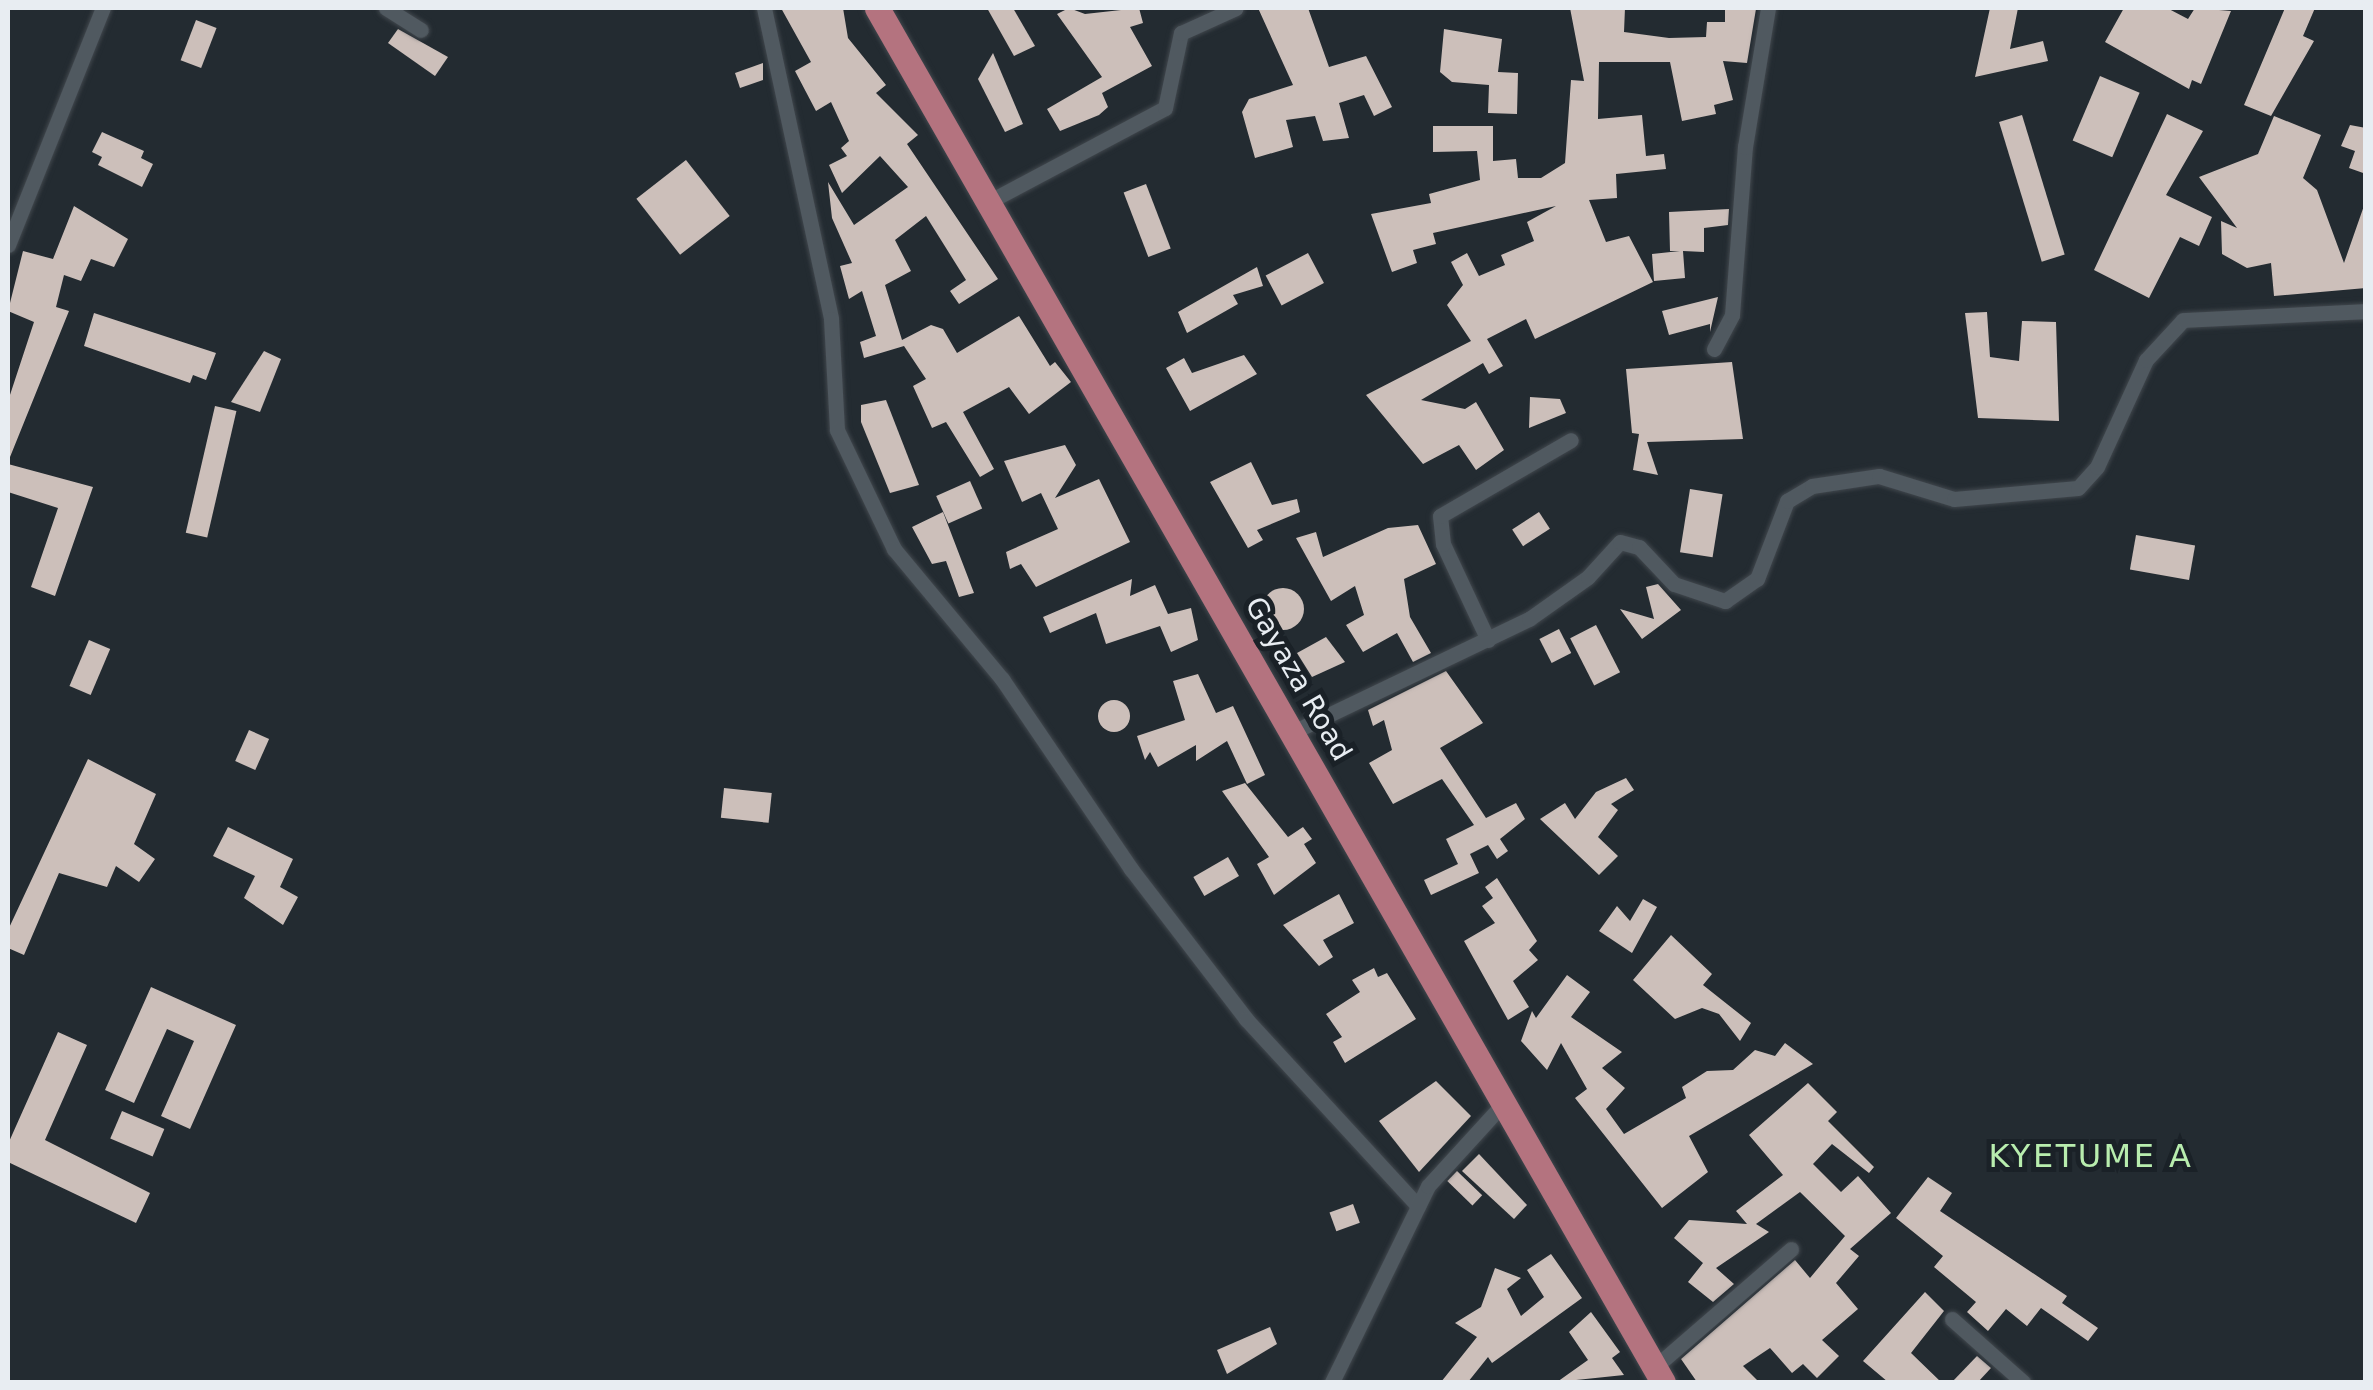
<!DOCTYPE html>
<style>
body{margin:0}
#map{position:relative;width:2373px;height:1390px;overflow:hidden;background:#232b31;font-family:"DejaVu Sans",sans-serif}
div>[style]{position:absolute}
.building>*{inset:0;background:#ccbfba;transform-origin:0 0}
.round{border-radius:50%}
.roads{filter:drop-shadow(0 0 2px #41474d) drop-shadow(0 0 2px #41474d)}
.street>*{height:15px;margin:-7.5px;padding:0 7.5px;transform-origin:7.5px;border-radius:7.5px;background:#505960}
.primary>*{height:25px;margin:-12.5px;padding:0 12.5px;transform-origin:12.5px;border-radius:12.5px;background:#b4737f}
span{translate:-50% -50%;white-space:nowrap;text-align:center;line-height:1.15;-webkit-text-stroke:10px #1a2127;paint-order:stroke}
.street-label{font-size:28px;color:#e8edf2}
.quarter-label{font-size:32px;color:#b8edae;letter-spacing:2.5px}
.frame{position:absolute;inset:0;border:10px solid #e8edf2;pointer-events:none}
</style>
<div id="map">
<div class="building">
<i style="clip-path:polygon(781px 8px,843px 8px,848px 38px,886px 85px,876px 93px,918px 135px,907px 144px,998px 279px,959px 304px,950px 291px,966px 280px,926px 216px,895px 240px,911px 271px,885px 285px,902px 340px,931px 325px,943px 329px,957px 353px,1019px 316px,1050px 366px,1055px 362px,1071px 382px,1029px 414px,1009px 387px,963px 412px,994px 469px,980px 477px,946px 422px,932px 428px,913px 386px,926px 379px,904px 346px,864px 358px,860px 342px,876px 336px,862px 291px,849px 299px,840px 266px,852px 263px,832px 218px,828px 182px,854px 225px,908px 187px,880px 156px,842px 193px,829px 165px,847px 156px,841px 148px,849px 141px,831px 102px,816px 111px,795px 71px,811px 62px)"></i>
<i style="clip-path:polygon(987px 8px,1013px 8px,1035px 46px,1014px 56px)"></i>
<i style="clip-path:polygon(1069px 8px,1085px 14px,1139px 8px,1143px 23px,1130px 27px,1152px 66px,1102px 93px,1108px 107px,1099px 115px,1060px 131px,1047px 109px,1102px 77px,1057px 14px)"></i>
<i style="clip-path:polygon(1258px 8px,1308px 8px,1329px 67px,1366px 56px,1392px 107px,1374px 116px,1364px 95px,1339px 103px,1349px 138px,1323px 141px,1315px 116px,1286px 120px,1293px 147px,1255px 158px,1242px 112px,1249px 99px,1293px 85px)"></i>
<i style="clip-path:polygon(1570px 8px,1625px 8px,1624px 32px,1669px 38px,1706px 37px,1707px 22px,1725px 22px,1725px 8px,1756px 9px,1747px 63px,1723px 61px,1733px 100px,1714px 105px,1716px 114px,1682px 121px,1670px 62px,1599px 62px,1598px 119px,1642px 115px,1646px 156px,1664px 154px,1666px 169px,1616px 174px,1617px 198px,1589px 200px,1606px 242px,1629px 236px,1653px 282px,1535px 339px,1526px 319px,1487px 339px,1503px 366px,1489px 374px,1483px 363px,1421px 400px,1465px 409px,1476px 402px,1504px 450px,1476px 470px,1459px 445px,1423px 464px,1366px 395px,1471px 341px,1447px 305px,1463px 285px,1451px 262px,1467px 253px,1479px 276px,1505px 265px,1501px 255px,1534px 241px,1527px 222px,1556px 206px,1433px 233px,1436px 244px,1413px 250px,1417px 263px,1392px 272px,1371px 214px,1431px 203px,1429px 194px,1480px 180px,1477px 151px,1433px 152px,1433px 126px,1493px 126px,1493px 161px,1516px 159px,1518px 178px,1541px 178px,1565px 163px,1571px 80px,1584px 81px)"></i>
<i style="clip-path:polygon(1990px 8px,2018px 8px,2010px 49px,2043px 41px,2048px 61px,1975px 77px)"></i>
<i style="clip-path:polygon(2124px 8px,2167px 8px,2188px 19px,2195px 8px,2231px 11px,2201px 84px,2192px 80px,2189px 89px,2105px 42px)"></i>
<i style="clip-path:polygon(2285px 8px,2315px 8px,2303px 36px,2314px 41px,2271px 116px,2244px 105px)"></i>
<i style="left:196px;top:20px;width:22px;height:43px;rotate:21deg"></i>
<i style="clip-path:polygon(398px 29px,448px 57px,435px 76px,388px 43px)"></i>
<i style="clip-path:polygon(1444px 29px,1502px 39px,1498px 72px,1518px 73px,1517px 114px,1488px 113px,1489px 85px,1452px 82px,1440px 72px)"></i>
<i style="clip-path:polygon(993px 53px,1023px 124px,1005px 132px,978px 79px)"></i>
<i style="clip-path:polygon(763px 63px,763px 80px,740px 88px,735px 73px)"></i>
<i style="left:2100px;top:76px;width:43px;height:70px;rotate:23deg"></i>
<i style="clip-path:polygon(2167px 114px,2203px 131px,2166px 195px,2212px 217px,2199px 246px,2180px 237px,2149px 298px,2094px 270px)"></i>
<i style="left:2022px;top:115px;width:146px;height:24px;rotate:73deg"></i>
<i style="clip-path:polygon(2274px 116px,2321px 135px,2303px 178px,2317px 190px,2344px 263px,2366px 200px,2366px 288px,2274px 296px,2271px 263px,2247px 268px,2222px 254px,2221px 221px,2237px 228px,2199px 177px,2258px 154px)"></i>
<i style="clip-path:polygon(2350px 125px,2366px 128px,2366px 174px,2349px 168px,2355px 151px,2341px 146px)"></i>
<i style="clip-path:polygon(102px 132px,144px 151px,141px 158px,153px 164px,142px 187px,98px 165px,102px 157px,92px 152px)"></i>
<i style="left:686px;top:160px;width:71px;height:63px;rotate:52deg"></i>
<i style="left:1146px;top:184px;width:69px;height:24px;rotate:69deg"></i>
<i style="clip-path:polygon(74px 206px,128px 239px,114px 267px,91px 259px,81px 281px,64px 275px,56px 307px,69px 311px,8px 462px,8px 401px,34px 322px,8px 311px,23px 251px,53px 259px)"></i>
<i style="clip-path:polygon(1729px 209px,1728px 225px,1704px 228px,1704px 252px,1683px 251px,1685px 278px,1654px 281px,1652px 254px,1680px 251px,1670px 251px,1669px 212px)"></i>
<i style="left:1308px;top:253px;width:34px;height:48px;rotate:62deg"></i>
<i style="clip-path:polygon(1257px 267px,1263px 286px,1233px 295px,1238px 304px,1187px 333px,1178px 312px)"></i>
<i style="clip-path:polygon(1718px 297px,1710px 332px,1710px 324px,1669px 335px,1662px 311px)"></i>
<i style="clip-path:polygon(1987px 312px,1990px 357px,2019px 361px,2022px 321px,2056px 322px,2059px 421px,1978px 418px,1965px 313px)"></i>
<i style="clip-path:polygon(94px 313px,216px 353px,206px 380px,193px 375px,190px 383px,84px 346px)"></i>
<i style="clip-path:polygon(264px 351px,281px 359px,260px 412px,231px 402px)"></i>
<i style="clip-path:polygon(1244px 355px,1257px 374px,1190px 411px,1166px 368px,1184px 358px,1192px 373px)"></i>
<i style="clip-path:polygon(1732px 362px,1743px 439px,1647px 442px,1658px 475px,1633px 470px,1639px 434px,1632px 433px,1626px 369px)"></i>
<i style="clip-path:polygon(1530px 397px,1560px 399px,1566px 413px,1529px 428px)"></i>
<i style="clip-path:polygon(886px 400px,919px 485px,890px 493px,861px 422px,861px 405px)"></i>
<i style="left:215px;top:406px;width:22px;height:130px;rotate:13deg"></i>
<i style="clip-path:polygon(1065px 445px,1076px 465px,1055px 498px,1099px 479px,1130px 542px,1036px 587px,1021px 564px,1010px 569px,1006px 552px,1058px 529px,1041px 493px,1022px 502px,1004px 461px)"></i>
<i style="clip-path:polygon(1251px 462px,1272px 505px,1297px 499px,1300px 512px,1257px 530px,1263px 540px,1248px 548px,1210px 482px)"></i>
<i style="clip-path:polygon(8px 464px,93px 487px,55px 596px,31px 587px,58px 508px,8px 492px)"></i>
<i style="left:970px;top:481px;width:30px;height:37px;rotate:66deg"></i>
<i style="left:1690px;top:489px;width:33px;height:64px;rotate:9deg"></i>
<i style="clip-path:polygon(943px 512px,974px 593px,959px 597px,946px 561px,932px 564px,912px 527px)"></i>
<i style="left:1539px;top:512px;width:20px;height:32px;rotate:57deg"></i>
<i style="clip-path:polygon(1418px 525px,1436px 564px,1404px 579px,1410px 617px,1431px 653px,1413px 662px,1397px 633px,1363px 652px,1346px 625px,1364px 615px,1355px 586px,1331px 601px,1296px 538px,1316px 532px,1323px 557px,1388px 528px)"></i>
<i style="left:2136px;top:535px;width:60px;height:35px;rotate:10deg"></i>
<i style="clip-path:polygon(1132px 579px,1130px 596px,1155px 585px,1168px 614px,1191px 608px,1198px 640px,1171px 652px,1160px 626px,1106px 644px,1096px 613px,1050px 633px,1043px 617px)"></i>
<i style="clip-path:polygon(1658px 584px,1681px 610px,1642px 639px,1620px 609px,1654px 619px,1646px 587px)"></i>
<i class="round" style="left:1262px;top:588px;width:42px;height:42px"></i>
<i style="left:1596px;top:625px;width:53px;height:29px;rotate:63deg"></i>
<i style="left:1559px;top:629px;width:27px;height:22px;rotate:63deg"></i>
<i style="clip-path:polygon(1326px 637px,1345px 662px,1312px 677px,1297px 653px)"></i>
<i style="left:89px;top:640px;width:23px;height:50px;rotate:23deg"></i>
<i style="clip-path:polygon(1446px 671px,1483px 723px,1440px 748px,1486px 818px,1516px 803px,1525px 819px,1500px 839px,1508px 851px,1497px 859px,1488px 845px,1470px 854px,1479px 873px,1431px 895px,1424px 880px,1458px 864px,1446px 839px,1474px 825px,1442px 779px,1393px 804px,1369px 763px,1392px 750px,1384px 720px,1373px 726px,1368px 710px)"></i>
<i style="clip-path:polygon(1198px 674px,1216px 713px,1233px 706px,1265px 775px,1247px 784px,1227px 741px,1196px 761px,1196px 745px,1158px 767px,1150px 752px,1145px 760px,1137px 736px,1185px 720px,1173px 681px)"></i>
<i class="round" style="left:1098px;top:700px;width:32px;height:32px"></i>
<i style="left:249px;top:730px;width:22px;height:34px;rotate:24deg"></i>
<i style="clip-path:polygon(88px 759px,156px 794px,134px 844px,155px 859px,139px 882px,116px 866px,107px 887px,59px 873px,24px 955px,8px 948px,8px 930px)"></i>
<i style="clip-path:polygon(1626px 778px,1634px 790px,1611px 804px,1618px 810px,1598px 837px,1618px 856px,1599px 875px,1540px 819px,1565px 803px,1575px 819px,1596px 792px)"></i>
<i style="clip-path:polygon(1245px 783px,1288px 837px,1303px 827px,1312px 839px,1304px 844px,1316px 863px,1274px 895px,1257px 864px,1269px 857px,1222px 791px)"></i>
<i style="left:724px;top:788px;width:48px;height:30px;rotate:6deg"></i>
<i style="clip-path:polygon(228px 827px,293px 859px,280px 887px,298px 897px,283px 925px,244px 898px,255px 876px,213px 856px)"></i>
<i style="left:1228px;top:857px;width:22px;height:40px;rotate:60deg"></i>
<i style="clip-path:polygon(1497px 878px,1537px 941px,1529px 950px,1538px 960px,1513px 981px,1529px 1007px,1508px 1020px,1464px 941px,1495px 923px,1482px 906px,1493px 898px,1485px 887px)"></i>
<i style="clip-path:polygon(1339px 894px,1354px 923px,1323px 940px,1333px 957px,1319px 966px,1283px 925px)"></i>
<i style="clip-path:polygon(1643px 899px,1657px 907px,1632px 953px,1599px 931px,1617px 906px,1630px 921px)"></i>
<i style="clip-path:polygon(1671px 935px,1712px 974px,1703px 985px,1751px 1023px,1740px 1041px,1719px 1014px,1702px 1008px,1675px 1019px,1633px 980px)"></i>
<i style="clip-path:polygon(1374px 968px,1378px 977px,1387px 973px,1416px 1019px,1345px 1063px,1333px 1042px,1342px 1037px,1326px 1014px,1360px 992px,1352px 980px)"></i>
<i style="clip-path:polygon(1567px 975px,1590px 992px,1571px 1017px,1622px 1052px,1602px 1068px,1625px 1088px,1606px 1109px,1624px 1134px,1686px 1098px,1682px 1087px,1707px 1071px,1733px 1070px,1755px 1050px,1775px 1056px,1785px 1043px,1813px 1064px,1689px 1136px,1708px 1172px,1662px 1208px,1575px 1098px,1587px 1089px,1561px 1043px,1547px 1070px,1521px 1041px,1532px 1011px,1536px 1018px)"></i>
<i style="clip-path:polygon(151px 987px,236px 1025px,190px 1129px,161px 1116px,194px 1041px,167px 1029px,134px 1103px,105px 1090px)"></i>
<i style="clip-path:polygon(58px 1032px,87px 1045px,45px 1140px,150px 1193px,136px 1223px,8px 1162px,8px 1144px)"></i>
<i style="clip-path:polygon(1436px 1081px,1471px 1116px,1419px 1172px,1379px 1121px)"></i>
<i style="clip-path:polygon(1808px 1083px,1837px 1112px,1828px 1121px,1874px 1167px,1869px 1173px,1832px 1144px,1813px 1164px,1841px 1192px,1858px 1176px,1891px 1213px,1850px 1249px,1859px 1256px,1836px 1283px,1858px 1309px,1822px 1340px,1839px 1356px,1817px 1378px,1803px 1364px,1792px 1373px,1770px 1348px,1743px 1366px,1759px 1382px,1697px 1382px,1681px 1359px,1795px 1260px,1810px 1278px,1845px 1236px,1800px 1192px,1756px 1224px,1769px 1232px,1716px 1268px,1734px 1284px,1713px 1302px,1688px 1282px,1703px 1263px,1674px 1238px,1689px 1220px,1747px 1224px,1736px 1211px,1783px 1175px,1749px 1135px)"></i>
<i style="left:122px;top:1111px;width:46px;height:30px;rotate:23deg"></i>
<i style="clip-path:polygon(1479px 1154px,1527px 1205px,1514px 1219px,1462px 1171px)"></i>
<i style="left:1457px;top:1171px;width:35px;height:14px;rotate:44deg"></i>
<i style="clip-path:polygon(1928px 1177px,1952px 1193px,1940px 1211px,2067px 1296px,2062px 1303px,2098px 1328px,2088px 1341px,2041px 1308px,2027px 1326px,2006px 1309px,1988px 1331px,1967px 1312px,1976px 1302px,1934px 1267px,1943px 1256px,1896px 1218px)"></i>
<i style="left:1353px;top:1204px;width:20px;height:25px;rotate:70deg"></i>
<i style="clip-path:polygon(1551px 1254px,1582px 1298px,1492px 1363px,1488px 1357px,1468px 1382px,1441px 1382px,1477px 1337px,1455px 1323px,1481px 1307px,1495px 1268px,1521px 1278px,1507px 1289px,1521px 1316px,1544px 1297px,1527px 1270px)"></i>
<i style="clip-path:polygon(1925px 1292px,1944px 1311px,1911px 1353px,1941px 1382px,1888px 1382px,1863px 1361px)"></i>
<i style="clip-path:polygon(1591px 1312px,1620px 1352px,1612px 1358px,1624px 1375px,1557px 1382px,1588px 1360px,1569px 1332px)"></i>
<i style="clip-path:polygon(1270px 1327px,1277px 1344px,1227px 1374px,1217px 1350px)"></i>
<i style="clip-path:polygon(1977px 1356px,1991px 1368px,1978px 1382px,1952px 1382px)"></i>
</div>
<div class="roads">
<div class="street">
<i style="left:386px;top:8px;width:41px;rotate:32.2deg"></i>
<i style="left:764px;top:8px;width:318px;rotate:77.8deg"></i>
<i style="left:831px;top:319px;width:111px;rotate:86.9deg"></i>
<i style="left:837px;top:430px;width:132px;rotate:64.4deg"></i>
<i style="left:894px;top:549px;width:169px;rotate:50.3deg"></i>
<i style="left:1002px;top:679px;width:230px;rotate:55.8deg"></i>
<i style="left:1131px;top:869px;width:189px;rotate:52.5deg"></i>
<i style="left:1246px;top:1019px;width:254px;rotate:47.4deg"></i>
<i style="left:990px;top:201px;width:198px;rotate:-28deg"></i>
<i style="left:1165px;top:108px;width:77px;rotate:-78deg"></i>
<i style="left:1181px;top:33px;width:60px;rotate:-24.4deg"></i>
<i style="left:8px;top:245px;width:255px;rotate:-68.2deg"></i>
<i style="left:1714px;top:349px;width:38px;rotate:-62deg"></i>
<i style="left:1732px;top:315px;width:169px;rotate:-85.6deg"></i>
<i style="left:1745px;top:147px;width:141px;rotate:-80.6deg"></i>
<i style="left:1488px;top:640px;width:106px;rotate:-115.1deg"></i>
<i style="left:1443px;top:544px;width:28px;rotate:-96deg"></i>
<i style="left:1440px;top:516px;width:151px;rotate:-30.1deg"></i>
<i style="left:1293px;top:732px;width:262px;rotate:-25.6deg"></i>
<i style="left:1529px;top:619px;width:72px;rotate:-35.4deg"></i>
<i style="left:1588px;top:577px;width:47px;rotate:-47.6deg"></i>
<i style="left:1620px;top:542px;width:20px;rotate:15deg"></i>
<i style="left:1639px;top:547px;width:51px;rotate:46.6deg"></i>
<i style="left:1674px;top:584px;width:54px;rotate:18.4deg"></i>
<i style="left:1725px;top:601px;width:39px;rotate:-35deg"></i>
<i style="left:1757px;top:579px;width:84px;rotate:-69deg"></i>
<i style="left:1787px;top:501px;width:29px;rotate:-31deg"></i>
<i style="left:1812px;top:486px;width:68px;rotate:-8.5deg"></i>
<i style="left:1879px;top:476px;width:78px;rotate:17deg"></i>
<i style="left:1954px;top:499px;width:124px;rotate:-5.1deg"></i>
<i style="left:2078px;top:488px;width:28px;rotate:-48deg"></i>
<i style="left:2097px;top:467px;width:118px;rotate:-65.4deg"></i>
<i style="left:2146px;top:360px;width:54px;rotate:-47.2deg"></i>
<i style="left:2183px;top:320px;width:183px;rotate:-2.8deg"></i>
<i style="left:1952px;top:1319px;width:95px;rotate:41.6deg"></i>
<i style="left:1655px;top:1367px;width:180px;rotate:-40.9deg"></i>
<i style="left:1332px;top:1382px;width:218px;rotate:-63.9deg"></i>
<i style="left:1428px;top:1186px;width:111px;rotate:-47.6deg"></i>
</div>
<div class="primary">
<i style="left:877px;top:8px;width:1583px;rotate:60.23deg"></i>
</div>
</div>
<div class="street-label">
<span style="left:1298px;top:679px;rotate:60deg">Gayaza Road</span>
</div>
<div class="quarter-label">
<span style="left:2091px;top:1156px">KYETUME A</span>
</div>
<div class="frame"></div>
</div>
